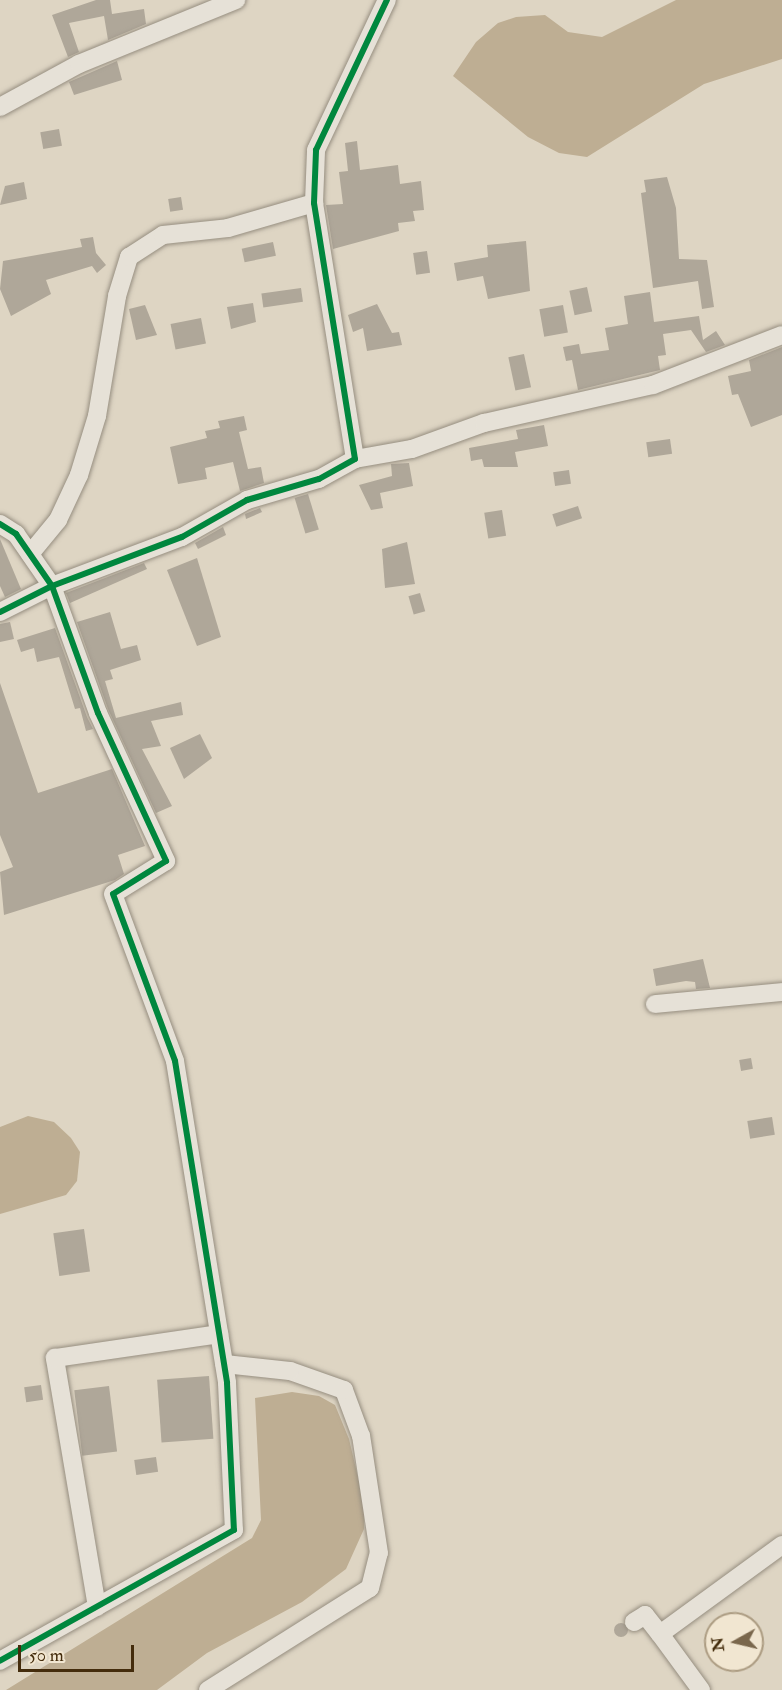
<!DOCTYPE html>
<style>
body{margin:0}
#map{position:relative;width:782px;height:1690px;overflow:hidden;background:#ded5c3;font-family:"IM FELL Double Pica",serif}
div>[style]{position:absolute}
.water>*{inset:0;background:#beae93}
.building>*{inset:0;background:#afa799;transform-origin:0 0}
.round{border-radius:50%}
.roads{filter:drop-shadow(0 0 2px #968e80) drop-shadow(0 0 2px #968e80)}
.street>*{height:18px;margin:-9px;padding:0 9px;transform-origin:9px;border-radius:9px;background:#e6e1d7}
.cycleway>*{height:6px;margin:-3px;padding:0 3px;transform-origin:3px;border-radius:3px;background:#00873e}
span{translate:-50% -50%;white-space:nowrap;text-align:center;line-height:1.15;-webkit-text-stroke:5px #f1e6d1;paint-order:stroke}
.north{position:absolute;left:704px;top:1612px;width:60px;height:60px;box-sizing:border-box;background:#f1e6d1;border:2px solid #ac9c82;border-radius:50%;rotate:262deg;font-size:16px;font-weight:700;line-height:24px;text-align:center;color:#442c0c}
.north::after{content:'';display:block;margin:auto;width:21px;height:27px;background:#7a674c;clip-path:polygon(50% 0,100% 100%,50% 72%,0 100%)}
.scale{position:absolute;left:18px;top:1645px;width:116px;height:27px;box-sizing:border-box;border:3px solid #442c0c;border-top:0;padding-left:8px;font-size:18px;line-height:21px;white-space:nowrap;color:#442c0c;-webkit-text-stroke:4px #f1e6d1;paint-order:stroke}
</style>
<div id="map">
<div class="water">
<i style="clip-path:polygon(676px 0,782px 0,782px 59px,704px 84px,587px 157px,559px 153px,528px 137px,453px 76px,476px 42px,498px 23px,516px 17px,545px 15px,568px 32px,602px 37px)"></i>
<i style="clip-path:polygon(28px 1116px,54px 1122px,71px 1138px,80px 1152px,77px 1181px,66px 1195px,0 1214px,0 1127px)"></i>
<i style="clip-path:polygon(292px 1392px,319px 1396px,335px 1405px,349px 1439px,364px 1503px,364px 1529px,346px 1569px,302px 1602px,207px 1653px,157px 1690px,6px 1690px,252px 1538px,261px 1520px,255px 1398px)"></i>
</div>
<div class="building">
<i style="clip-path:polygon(96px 0,110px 0,112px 14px,144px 9px,146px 24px,108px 40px,104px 16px,69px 23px,79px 52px,68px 57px,52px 15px)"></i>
<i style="clip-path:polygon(117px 61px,122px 80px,74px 95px,69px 82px)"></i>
<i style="left:59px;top:129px;width:17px;height:19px;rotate:80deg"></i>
<i style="clip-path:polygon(357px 141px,360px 170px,398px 165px,400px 184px,421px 181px,424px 210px,413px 211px,415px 221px,398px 223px,399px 231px,333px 249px,326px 205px,343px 204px,339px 172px,348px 171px,345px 143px)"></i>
<i style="clip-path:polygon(667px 177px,676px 208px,679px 259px,707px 260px,714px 307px,702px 309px,698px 281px,653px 288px,641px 193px,646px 192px,644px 180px)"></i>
<i style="clip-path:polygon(24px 182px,27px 199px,0 205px,5px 186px)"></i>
<i style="left:181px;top:197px;width:13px;height:13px;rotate:81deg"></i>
<i style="clip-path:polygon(93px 237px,96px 253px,106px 265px,97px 273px,92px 266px,46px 280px,51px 294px,11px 316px,0 289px,3px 261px,82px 247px,80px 239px)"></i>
<i style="clip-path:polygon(526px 241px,530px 291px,488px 299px,483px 276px,457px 281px,454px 263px,488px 257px,487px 245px)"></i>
<i style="left:273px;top:242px;width:14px;height:32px;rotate:78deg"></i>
<i style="left:427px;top:251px;width:22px;height:14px;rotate:82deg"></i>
<i style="left:587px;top:287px;width:25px;height:18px;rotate:78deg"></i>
<i style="left:301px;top:288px;width:14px;height:40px;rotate:82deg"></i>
<i style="clip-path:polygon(650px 292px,654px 322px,699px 316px,703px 340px,716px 331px,725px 345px,706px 352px,691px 330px,663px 334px,666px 355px,658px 356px,660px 370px,578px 390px,572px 360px,566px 361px,563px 347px,579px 344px,581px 354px,609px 350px,605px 328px,628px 324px,624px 296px)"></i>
<i style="clip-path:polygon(253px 303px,256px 322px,231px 329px,227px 307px)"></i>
<i style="clip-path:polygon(377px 304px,392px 333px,399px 332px,402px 345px,367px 351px,363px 328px,353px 332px,348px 315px)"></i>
<i style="clip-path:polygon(145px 305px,157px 335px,136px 340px,129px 309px)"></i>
<i style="left:563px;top:305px;width:28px;height:24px;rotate:80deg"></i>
<i style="left:201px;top:318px;width:26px;height:31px;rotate:79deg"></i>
<i style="clip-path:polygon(782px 347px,782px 415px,751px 427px,738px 394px,732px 395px,728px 376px,751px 371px,749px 360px)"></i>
<i style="left:524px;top:354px;width:34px;height:16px;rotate:78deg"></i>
<i style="clip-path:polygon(244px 416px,247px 430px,239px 432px,248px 469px,261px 467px,264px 483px,240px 491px,233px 462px,205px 468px,207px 479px,178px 484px,170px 447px,207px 438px,205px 431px,220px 428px,218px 421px)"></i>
<i style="clip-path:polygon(544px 425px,548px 446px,515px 452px,518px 467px,484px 467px,482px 459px,471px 461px,469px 448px,518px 439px,516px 430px)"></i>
<i style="left:670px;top:439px;width:15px;height:24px;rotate:82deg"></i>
<i style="clip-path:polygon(409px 463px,413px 486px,380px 493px,383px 508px,371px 510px,359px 485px,392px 476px,391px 464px)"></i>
<i style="left:569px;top:470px;width:14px;height:16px;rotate:82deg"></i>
<i style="left:308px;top:494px;width:37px;height:14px;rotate:73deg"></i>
<i style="left:578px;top:506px;width:13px;height:27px;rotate:72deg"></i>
<i style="clip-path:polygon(260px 508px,262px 512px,246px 519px,245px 514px)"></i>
<i style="left:502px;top:510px;width:26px;height:18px;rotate:81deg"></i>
<i style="clip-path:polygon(223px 527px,226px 535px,198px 549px,195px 543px)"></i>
<i style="clip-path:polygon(0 539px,21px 589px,5px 597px,0 586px)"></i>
<i style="clip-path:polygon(407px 542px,415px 584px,385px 588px,382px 549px)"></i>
<i style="clip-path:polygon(197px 558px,221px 637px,197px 646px,167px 570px)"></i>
<i style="clip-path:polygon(144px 563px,147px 569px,70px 603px,66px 593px)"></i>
<i style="left:420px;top:593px;width:19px;height:12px;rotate:74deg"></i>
<i style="clip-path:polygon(110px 612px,121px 649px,137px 645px,141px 660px,110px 670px,113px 679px,105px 681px,116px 718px,181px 702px,183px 715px,151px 721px,161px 746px,142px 749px,172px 806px,156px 813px,108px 709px,77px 622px)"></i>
<i style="clip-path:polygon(10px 622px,14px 639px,0 642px,0 624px)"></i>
<i style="clip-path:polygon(55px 628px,87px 717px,93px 729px,86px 731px,80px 708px,75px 709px,59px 657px,37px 662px,34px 648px,21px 652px,17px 640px)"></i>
<i style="clip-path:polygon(0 683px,38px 793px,112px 769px,145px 846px,118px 855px,124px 874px,115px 880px,4px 915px,0 872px,13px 867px,0 835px)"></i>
<i style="clip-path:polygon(200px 734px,212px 758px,184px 779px,170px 748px)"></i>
<i style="clip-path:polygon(703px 959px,710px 988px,696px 989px,695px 982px,686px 981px,656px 986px,653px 969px)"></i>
<i style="left:751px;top:1058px;width:11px;height:12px;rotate:80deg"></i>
<i style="left:772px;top:1117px;width:18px;height:25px;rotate:81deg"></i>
<i style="left:84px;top:1229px;width:43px;height:31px;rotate:82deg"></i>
<i style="left:209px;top:1376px;width:63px;height:52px;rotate:86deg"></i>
<i style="left:41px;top:1385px;width:15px;height:17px;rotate:82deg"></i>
<i style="left:109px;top:1386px;width:66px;height:35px;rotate:83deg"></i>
<i style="left:156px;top:1457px;width:15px;height:22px;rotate:82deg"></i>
<i class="round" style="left:614px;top:1623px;width:14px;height:14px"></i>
</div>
<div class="roads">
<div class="street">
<i style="left:0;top:107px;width:90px;rotate:-28.6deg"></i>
<i style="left:79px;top:64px;width:170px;rotate:-22.2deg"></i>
<i style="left:355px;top:459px;width:58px;rotate:-10deg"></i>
<i style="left:412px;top:449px;width:77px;rotate:-19.9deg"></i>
<i style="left:484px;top:423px;width:173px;rotate:-12.7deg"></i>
<i style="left:653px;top:385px;width:138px;rotate:-21.2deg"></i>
<i style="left:0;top:524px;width:19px;rotate:32deg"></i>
<i style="left:16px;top:534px;width:63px;rotate:55.3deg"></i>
<i style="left:52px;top:586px;width:135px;rotate:70.1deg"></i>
<i style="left:98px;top:713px;width:163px;rotate:65.3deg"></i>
<i style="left:166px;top:861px;width:62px;rotate:148.1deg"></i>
<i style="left:113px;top:894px;width:178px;rotate:69.6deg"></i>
<i style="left:175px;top:1061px;width:326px;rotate:80.8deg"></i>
<i style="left:227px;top:1383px;width:147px;rotate:87.3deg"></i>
<i style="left:234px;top:1530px;width:268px;rotate:150.8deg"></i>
<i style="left:30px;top:554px;width:44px;rotate:-50.5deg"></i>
<i style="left:58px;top:520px;width:50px;rotate:-65deg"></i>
<i style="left:79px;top:475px;width:62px;rotate:-73deg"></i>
<i style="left:97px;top:416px;width:122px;rotate:-80.5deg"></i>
<i style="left:117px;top:296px;width:41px;rotate:-72.9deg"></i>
<i style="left:129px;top:257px;width:40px;rotate:-32.9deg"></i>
<i style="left:163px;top:235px;width:65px;rotate:-6.1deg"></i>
<i style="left:228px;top:228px;width:90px;rotate:-16.2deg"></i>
<i style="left:0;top:612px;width:58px;rotate:-26.6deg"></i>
<i style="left:52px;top:586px;width:139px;rotate:-20.7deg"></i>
<i style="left:182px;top:537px;width:75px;rotate:-29.6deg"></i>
<i style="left:247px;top:500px;width:75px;rotate:-16.3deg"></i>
<i style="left:319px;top:479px;width:41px;rotate:-29.1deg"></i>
<i style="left:355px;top:459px;width:259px;rotate:-99.1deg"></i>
<i style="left:314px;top:203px;width:53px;rotate:-87.8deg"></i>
<i style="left:316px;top:150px;width:166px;rotate:-64.7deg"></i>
<i style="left:655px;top:1004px;width:128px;rotate:-5.4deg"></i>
<i style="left:97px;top:1607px;width:253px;rotate:-99.6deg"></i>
<i style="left:55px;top:1358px;width:166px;rotate:-8.3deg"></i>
<i style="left:634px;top:1622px;width:13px;rotate:-32deg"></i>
<i style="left:645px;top:1615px;width:24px;rotate:52deg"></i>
<i style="left:208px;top:1690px;width:191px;rotate:-32.2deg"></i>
<i style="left:370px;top:1588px;width:36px;rotate:-76deg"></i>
<i style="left:379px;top:1553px;width:118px;rotate:-98.7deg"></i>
<i style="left:361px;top:1436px;width:49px;rotate:-110.3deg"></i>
<i style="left:344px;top:1390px;width:57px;rotate:-160.6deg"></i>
<i style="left:290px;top:1371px;width:66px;rotate:-173.9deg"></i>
<i style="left:701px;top:1690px;width:69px;rotate:-126.2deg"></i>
<i style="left:660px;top:1634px;width:151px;rotate:-36.1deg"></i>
</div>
</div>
<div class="cycleway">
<i style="left:0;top:524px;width:19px;rotate:32deg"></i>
<i style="left:16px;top:534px;width:63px;rotate:55.3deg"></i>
<i style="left:52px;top:586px;width:135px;rotate:70.1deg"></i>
<i style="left:98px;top:713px;width:163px;rotate:65.3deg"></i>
<i style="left:166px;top:861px;width:62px;rotate:148.1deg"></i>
<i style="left:113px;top:894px;width:178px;rotate:69.6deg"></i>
<i style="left:175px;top:1061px;width:326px;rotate:80.8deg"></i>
<i style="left:227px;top:1383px;width:147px;rotate:87.3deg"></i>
<i style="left:234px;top:1530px;width:268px;rotate:150.8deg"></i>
<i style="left:0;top:612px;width:58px;rotate:-26.6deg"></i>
<i style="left:52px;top:586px;width:139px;rotate:-20.7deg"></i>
<i style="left:182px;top:537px;width:75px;rotate:-29.6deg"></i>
<i style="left:247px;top:500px;width:75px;rotate:-16.3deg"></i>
<i style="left:319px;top:479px;width:41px;rotate:-29.1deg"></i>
<i style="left:355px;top:459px;width:259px;rotate:-99.1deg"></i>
<i style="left:314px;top:203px;width:53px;rotate:-87.8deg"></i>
<i style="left:316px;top:150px;width:166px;rotate:-64.7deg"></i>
</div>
<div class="north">N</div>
<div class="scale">50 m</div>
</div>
